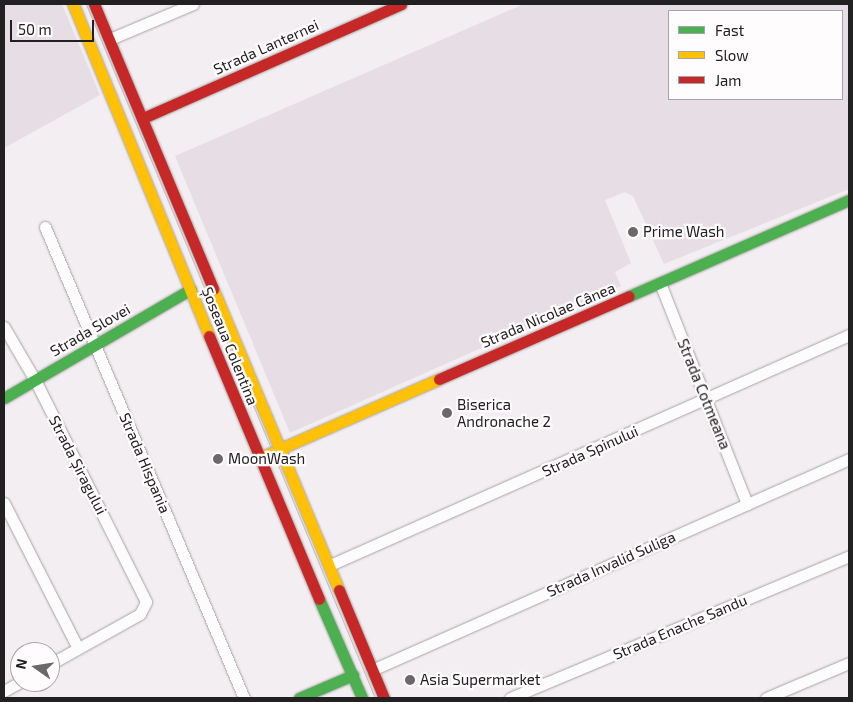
<!DOCTYPE html>
<meta charset="utf-8">
<style>
body{margin:0}
#map{position:relative;width:853px;height:702px;overflow:hidden;background:#f3eef1;font-family:"Exo 2",sans-serif}
div>[style]{position:absolute}
.built>*{inset:0;background:#e7dde4}
.roads{filter:drop-shadow(0 0 1px #a7a3a5) drop-shadow(0 0 1px #a7a3a5)}
.street>*{height:11px;margin:-5.5px;padding:0 5.5px;transform-origin:5.5px;border-radius:5.5px;background:#fdfcfd}
.fast>*{height:11px;margin:-5.5px;padding:0 5.5px;transform-origin:5.5px;border-radius:5.5px;background:#4caf50}
.slow>*{height:11px;margin:-5.5px;padding:0 5.5px;transform-origin:5.5px;border-radius:5.5px;background:#ffc107}
.jam>*{height:11px;margin:-5.5px;padding:0 5.5px;transform-origin:5.5px;border-radius:5.5px;background:#c62828}
.tram>*{height:1px;margin:-0.5px;padding:0 0.5px;transform-origin:0.5px;border-radius:0.5px;background:#bebdbe}
.dots>*{width:14px;height:14px;translate:-50% -50%;box-sizing:border-box;border:2px solid #fffcfe;border-radius:50%}
span{translate:-50% -50%;white-space:nowrap;text-align:center;line-height:1.15;-webkit-text-stroke:4.5px #fffcfe;paint-order:stroke}
.street-label{font-size:15px;color:#222021}
.poi-label{font-size:15px;color:#222021}
.left{translate:0 -50%;text-align:left}
.frame{position:absolute;inset:0;border:5px solid #222021;pointer-events:none}
.legend{position:absolute;left:668px;top:10px;width:175px;height:90px;box-sizing:border-box;background:#fffcfe;border:1px solid #a7a4a6;margin:0;padding:6px 9px;list-style:none;font-size:15px;color:#222021}
.legend li{display:flex;align-items:center;gap:10px;height:25px}
.legend b{width:25px;border:1px solid #a7a4a6}
.north{position:absolute;left:10px;top:642px;width:50px;height:50px;box-sizing:border-box;background:#fffcfe;border:1px solid #a7a4a6;border-radius:50%;rotate:283deg;font-size:14px;font-weight:700;line-height:20px;text-align:center;color:#222021}
.north::after{content:'';display:block;margin:auto;width:18px;height:22px;background:#6b686a;clip-path:polygon(50% 0,100% 100%,50% 72%,0 100%)}
.scale{position:absolute;left:10px;top:20px;width:84px;height:22px;box-sizing:border-box;border:2px solid #222021;border-top:0;padding-left:6px;font-size:15px;line-height:18px;white-space:nowrap;color:#222021;-webkit-text-stroke:4px #fffcfe;paint-order:stroke}
</style>
<div id="map">
<div class="built">
<i style="clip-path:polygon(4px 4px,62px 4px,100px 95px,4px 148px)"></i>
<i style="clip-path:polygon(evenodd,524px 4px,849px 4px,849px 189px,664px 264px,633px 196px,625px 192px,605px 200px,631px 263px,615px 272px,621px 286px,290px 433px,175px 156px,524px 4px,669px 11px,842px 11px,842px 99px,669px 99px,669px 11px)"></i>
</div>
<div class="roads">
<div class="street">
<i style="left:110px;top:39px;width:90px;rotate:-22.9deg"></i>
<i style="left:45px;top:227px;width:511px;rotate:67.1deg"></i>
<i style="left:660px;top:283px;width:238px;rotate:68.5deg"></i>
<i style="left:4px;top:327px;width:61px;rotate:59.7deg"></i>
<i style="left:35px;top:380px;width:248px;rotate:63.4deg"></i>
<i style="left:146px;top:602px;width:13px;rotate:117deg"></i>
<i style="left:140px;top:614px;width:103px;rotate:150.9deg"></i>
<i style="left:4px;top:503px;width:163px;rotate:63deg"></i>
<i style="left:330px;top:565px;width:568px;rotate:-23.9deg"></i>
<i style="left:372px;top:670px;width:522px;rotate:-23.86deg"></i>
<i style="left:4px;top:691px;width:18px;rotate:-29deg"></i>
<i style="left:510px;top:698px;width:368px;rotate:-22.7deg"></i>
<i style="left:766px;top:698px;width:90px;rotate:-22.9deg"></i>
</div>
<div class="fast">
<i style="left:629px;top:296px;width:240px;rotate:-23.6deg"></i>
<i style="left:4px;top:398px;width:216px;rotate:-30.2deg"></i>
<i style="left:319px;top:599px;width:108px;rotate:66.5deg"></i>
<i style="left:299px;top:698px;width:59px;rotate:-23.1deg"></i>
</div>
<div class="slow">
<i style="left:73px;top:4px;width:359px;rotate:67.7deg"></i>
<i style="left:213px;top:289px;width:326px;rotate:67.3deg"></i>
<i style="left:259px;top:458px;width:197px;rotate:-23.7deg"></i>
</div>
<div class="jam">
<i style="left:94px;top:4px;width:309px;rotate:67.3deg"></i>
<i style="left:143px;top:118px;width:282px;rotate:-23.8deg"></i>
<i style="left:209px;top:336px;width:285px;rotate:67.3deg"></i>
<i style="left:439px;top:379px;width:207px;rotate:-23.6deg"></i>
<i style="left:339px;top:590px;width:117px;rotate:67.4deg"></i>
</div>
</div>
<div class="tram">
<i style="left:86px;top:4px;width:752px;rotate:67.39deg"></i>
</div>
<div class="dots">
<i style="left:633px;top:232px;background:#6b686a"></i>
<i style="left:447px;top:413px;background:#6b686a"></i>
<i style="left:218px;top:459px;background:#6b686a"></i>
<i style="left:410px;top:680px;background:#6b686a"></i>
</div>
<div class="street-label">
<span style="left:266px;top:47px;rotate:-24deg">Strada Lanternei</span>
<span style="left:548px;top:315px;rotate:-23deg">Strada Nicolae Cânea</span>
<span style="left:90px;top:330px;rotate:-30deg">Strada Slovei</span>
<span style="left:230px;top:346px;rotate:68deg">Șoseaua Colentina</span>
<span style="left:704px;top:394px;rotate:68deg">Strada Cotmeana</span>
<span style="left:590px;top:451px;rotate:-24deg">Strada Spinului</span>
<span style="left:145px;top:463px;rotate:67deg">Strada Hispania</span>
<span style="left:78px;top:465px;rotate:63deg">Strada Șiragului</span>
<span style="left:611px;top:564px;rotate:-24deg">Strada Invalid Suliga</span>
<span style="left:680px;top:627px;rotate:-23deg">Strada Enache Sandu</span>
</div>
<div class="poi-label">
<span class="left" style="left:643px;top:232px">Prime Wash</span>
<span class="left" style="left:457px;top:413px">Biserica<br>Andronache 2</span>
<span class="left" style="left:228px;top:459px">MoonWash</span>
<span class="left" style="left:420px;top:680px">Asia Supermarket</span>
</div>
<div class="frame"></div>
<ul class="legend">
<li><b style="height:6px;background:#4caf50"></b>Fast</li>
<li><b style="height:6px;background:#ffc107"></b>Slow</li>
<li><b style="height:6px;background:#c62828"></b>Jam</li>
</ul>
<div class="north">N</div>
<div class="scale">50 m</div>
</div>
